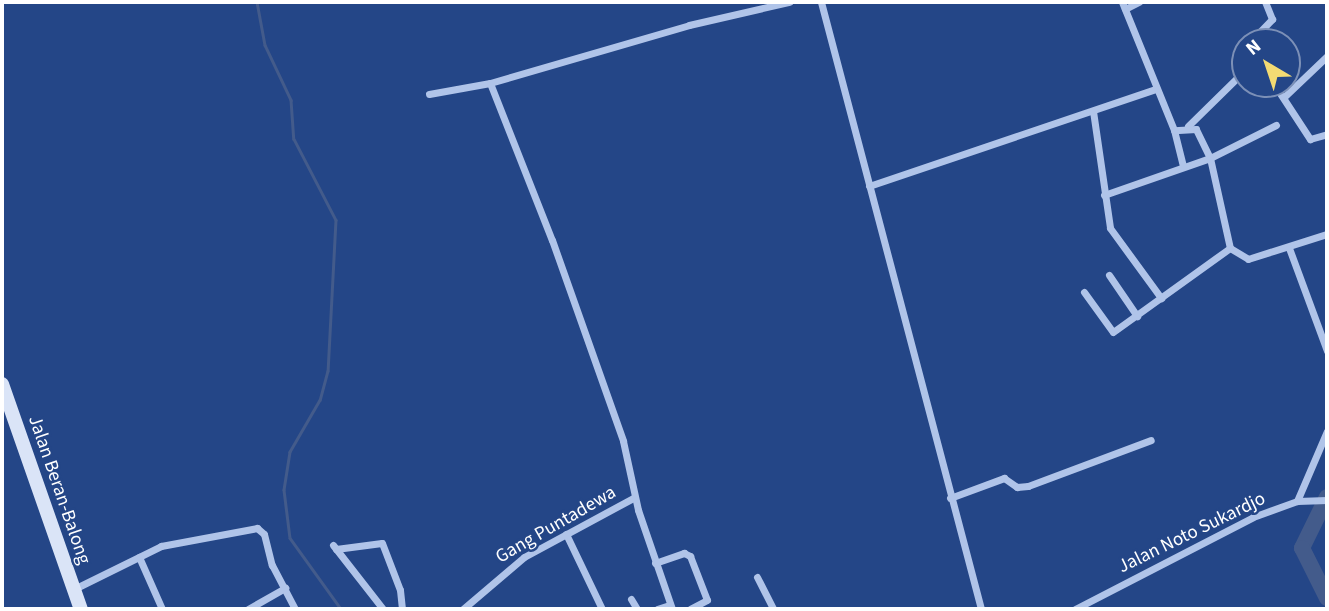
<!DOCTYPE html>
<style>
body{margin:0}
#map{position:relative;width:1329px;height:611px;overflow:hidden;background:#244687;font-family:"Source Sans 3",sans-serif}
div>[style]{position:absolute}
.stream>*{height:2.5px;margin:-1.25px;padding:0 1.25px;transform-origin:1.25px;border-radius:1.25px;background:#435b8b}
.river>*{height:16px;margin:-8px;padding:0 8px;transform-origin:8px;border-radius:8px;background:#435b8b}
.street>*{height:7px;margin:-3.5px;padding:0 3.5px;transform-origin:3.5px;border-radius:3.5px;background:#b0c4e9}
.secondary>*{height:14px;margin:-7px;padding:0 7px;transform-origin:7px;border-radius:7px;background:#dae4f7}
span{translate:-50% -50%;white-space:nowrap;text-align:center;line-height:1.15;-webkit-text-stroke:5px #244687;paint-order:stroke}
.street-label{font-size:19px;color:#fff}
.frame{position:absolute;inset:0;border:4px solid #fff;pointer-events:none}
.north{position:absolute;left:1231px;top:28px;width:70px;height:70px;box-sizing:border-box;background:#244687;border:2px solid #7c90b7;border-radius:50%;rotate:321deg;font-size:19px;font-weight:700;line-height:28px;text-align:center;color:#fff}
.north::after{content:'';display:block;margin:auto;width:24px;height:32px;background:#f3db73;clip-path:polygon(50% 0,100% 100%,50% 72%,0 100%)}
</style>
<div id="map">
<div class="stream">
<i style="left:257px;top:2px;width:44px;rotate:79.5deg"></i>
<i style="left:265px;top:45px;width:61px;rotate:64.7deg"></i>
<i style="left:291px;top:100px;width:39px;rotate:86deg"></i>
<i style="left:294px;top:139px;width:91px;rotate:62.6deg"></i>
<i style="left:336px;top:220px;width:151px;rotate:93deg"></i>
<i style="left:328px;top:371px;width:30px;rotate:105deg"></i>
<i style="left:320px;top:400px;width:60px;rotate:120deg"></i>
<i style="left:290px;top:452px;width:38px;rotate:99deg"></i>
<i style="left:284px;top:490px;width:48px;rotate:82.9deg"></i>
<i style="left:290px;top:538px;width:87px;rotate:54.3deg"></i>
</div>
<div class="river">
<i style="left:1327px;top:497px;width:57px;rotate:116.1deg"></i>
<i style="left:1302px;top:548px;width:56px;rotate:63.4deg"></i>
</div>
<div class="street">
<i style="left:821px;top:2px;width:628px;rotate:75.23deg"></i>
<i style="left:1125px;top:9px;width:16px;rotate:-27deg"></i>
<i style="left:1250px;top:42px;width:32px;rotate:-46deg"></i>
<i style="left:1272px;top:19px;width:18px;rotate:-112deg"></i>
<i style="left:490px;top:83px;width:169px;rotate:68.5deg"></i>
<i style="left:552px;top:240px;width:213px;rotate:70.5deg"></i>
<i style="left:623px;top:441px;width:71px;rotate:77.7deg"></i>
<i style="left:638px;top:510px;width:105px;rotate:71deg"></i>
<i style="left:1274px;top:84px;width:66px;rotate:56.8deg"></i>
<i style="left:1310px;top:139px;width:18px;rotate:-16deg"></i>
<i style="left:429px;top:94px;width:62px;rotate:-10.2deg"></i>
<i style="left:490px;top:83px;width:207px;rotate:-16.2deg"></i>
<i style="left:689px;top:25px;width:103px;rotate:-13deg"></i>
<i style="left:1284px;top:97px;width:59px;rotate:-43.6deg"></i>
<i style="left:1093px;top:111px;width:118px;rotate:81.7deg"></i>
<i style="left:1110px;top:228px;width:87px;rotate:53.9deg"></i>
<i style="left:1276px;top:125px;width:74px;rotate:153.4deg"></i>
<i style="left:1210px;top:158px;width:92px;rotate:77.5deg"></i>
<i style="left:1230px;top:248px;width:21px;rotate:31deg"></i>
<i style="left:1248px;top:259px;width:83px;rotate:-17.6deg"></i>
<i style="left:1188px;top:126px;width:80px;rotate:-44.5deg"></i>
<i style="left:1174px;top:130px;width:36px;rotate:76deg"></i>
<i style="left:869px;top:186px;width:303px;rotate:-18.7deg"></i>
<i style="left:1104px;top:195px;width:112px;rotate:-19.2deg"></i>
<i style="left:1210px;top:158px;width:32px;rotate:-116deg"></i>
<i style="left:1196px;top:129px;width:22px;rotate:177deg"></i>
<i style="left:1174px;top:130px;width:138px;rotate:-112.1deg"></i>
<i style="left:1289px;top:248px;width:110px;rotate:69.7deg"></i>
<i style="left:1109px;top:275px;width:50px;rotate:55.7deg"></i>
<i style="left:1084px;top:292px;width:49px;rotate:54.1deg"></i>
<i style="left:1113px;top:332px;width:144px;rotate:-35.7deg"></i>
<i style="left:950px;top:498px;width:58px;rotate:-20.3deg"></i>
<i style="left:1004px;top:478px;width:16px;rotate:35deg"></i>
<i style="left:1017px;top:487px;width:11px;rotate:-5deg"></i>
<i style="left:1028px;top:486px;width:131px;rotate:-20.5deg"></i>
<i style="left:1297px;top:501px;width:76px;rotate:-66.8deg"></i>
<i style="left:566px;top:534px;width:83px;rotate:64.4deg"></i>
<i style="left:333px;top:545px;width:81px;rotate:52deg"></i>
<i style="left:336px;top:549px;width:46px;rotate:-7.4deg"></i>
<i style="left:382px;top:543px;width:50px;rotate:69deg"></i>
<i style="left:400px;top:590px;width:19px;rotate:84deg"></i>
<i style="left:139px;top:557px;width:57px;rotate:66.1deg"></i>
<i style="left:655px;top:563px;width:31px;rotate:-19deg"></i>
<i style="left:684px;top:553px;width:7px;rotate:27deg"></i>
<i style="left:690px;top:556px;width:47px;rotate:68.9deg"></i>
<i style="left:707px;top:600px;width:19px;rotate:152deg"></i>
<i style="left:757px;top:577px;width:36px;rotate:63deg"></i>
<i style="left:74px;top:589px;width:97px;rotate:-26.3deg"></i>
<i style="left:161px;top:546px;width:98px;rotate:-10.6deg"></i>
<i style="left:257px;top:528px;width:9px;rotate:41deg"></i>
<i style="left:264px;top:534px;width:32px;rotate:76deg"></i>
<i style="left:272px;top:565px;width:50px;rotate:62.4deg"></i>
<i style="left:631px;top:599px;width:12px;rotate:59deg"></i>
<i style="left:248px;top:609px;width:43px;rotate:-29.6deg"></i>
<i style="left:463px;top:609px;width:80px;rotate:-40.4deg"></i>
<i style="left:524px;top:557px;width:126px;rotate:-28.4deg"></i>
<i style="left:657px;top:609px;width:13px;rotate:-18deg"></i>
<i style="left:1075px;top:609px;width:200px;rotate:-27.3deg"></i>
<i style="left:1253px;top:517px;width:47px;rotate:-20deg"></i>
<i style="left:1297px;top:501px;width:30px;rotate:-2deg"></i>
</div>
<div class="secondary">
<i style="left:2px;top:384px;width:238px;rotate:70.7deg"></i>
</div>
<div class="street-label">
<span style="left:59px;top:490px;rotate:71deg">Jalan Beran-Balong</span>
<span style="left:556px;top:525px;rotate:-30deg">Gang Puntadewa</span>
<span style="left:1192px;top:533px;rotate:-26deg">Jalan Noto Sukardjo</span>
</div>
<div class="frame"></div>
<div class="north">N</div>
</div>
